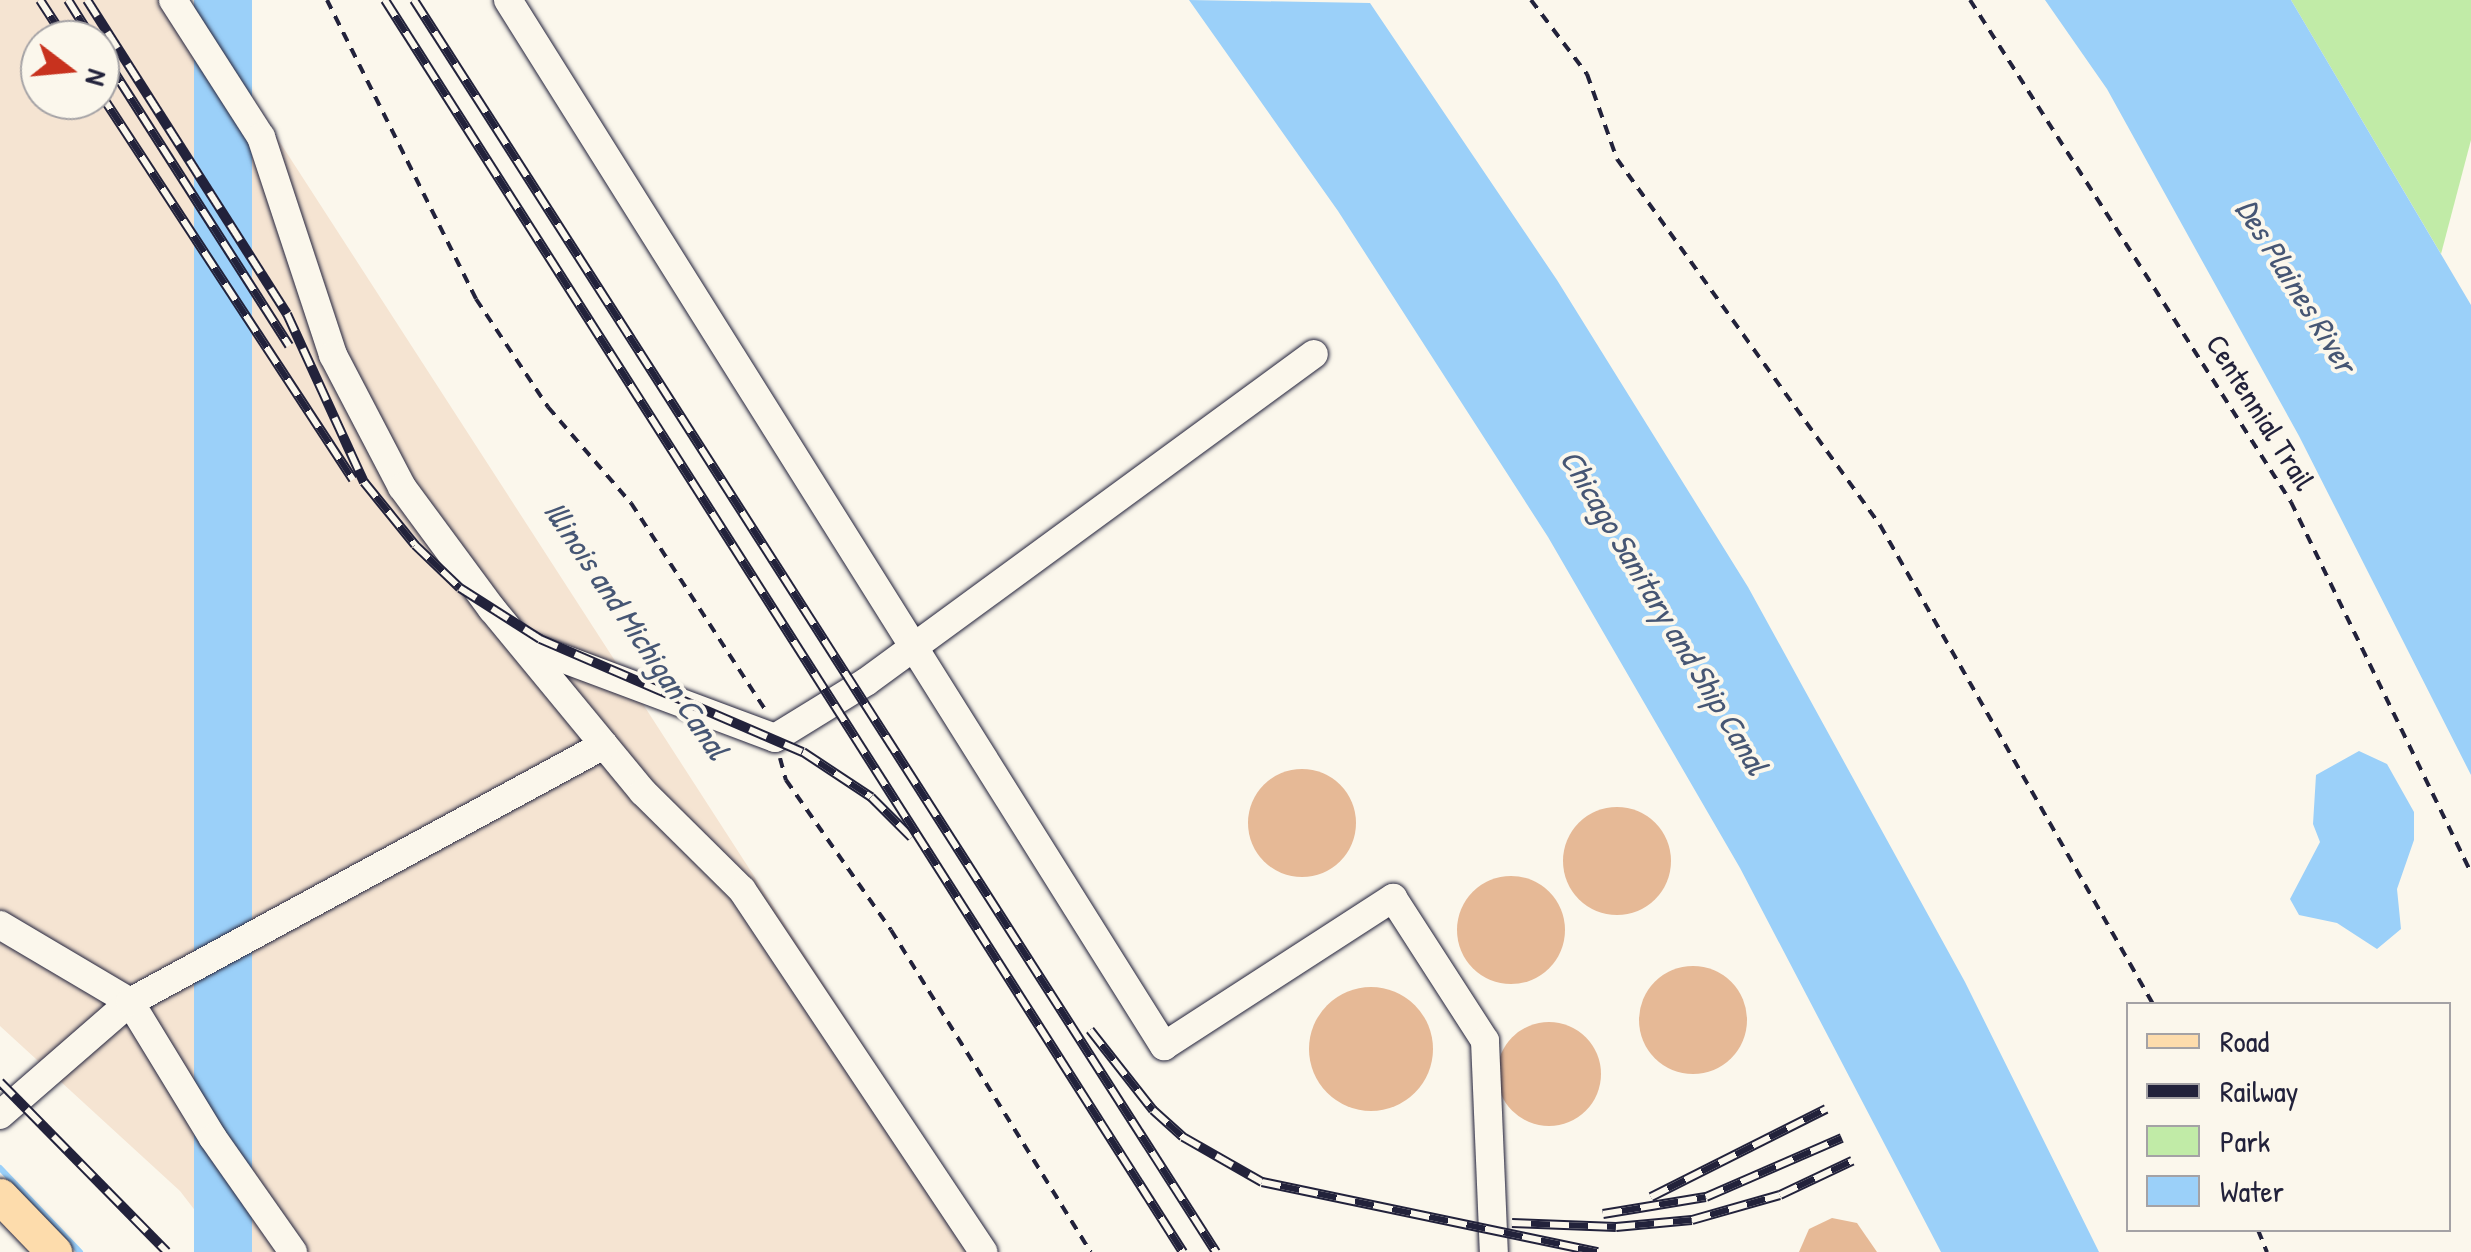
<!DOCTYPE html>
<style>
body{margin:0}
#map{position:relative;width:2471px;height:1252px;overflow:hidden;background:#fbf7ec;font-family:"Patrick Hand",sans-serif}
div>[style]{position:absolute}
.built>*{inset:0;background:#f5e4d2}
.green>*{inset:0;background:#c1eba7}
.water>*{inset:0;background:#9bd0f9;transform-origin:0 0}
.stream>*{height:6px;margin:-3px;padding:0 3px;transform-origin:3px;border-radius:3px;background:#9bd0f9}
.building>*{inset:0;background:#e6b996}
.round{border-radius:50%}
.path>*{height:4px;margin-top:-2px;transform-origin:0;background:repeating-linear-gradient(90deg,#22223b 0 10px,transparent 0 18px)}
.roads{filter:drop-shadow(0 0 2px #22223b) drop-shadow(0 0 2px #22223b)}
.minor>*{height:28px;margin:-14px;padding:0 14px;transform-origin:14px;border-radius:14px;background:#fbf7ec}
.major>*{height:35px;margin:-17.5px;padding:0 17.5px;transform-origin:17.5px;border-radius:17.5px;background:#fddcac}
.rail>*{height:10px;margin-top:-5px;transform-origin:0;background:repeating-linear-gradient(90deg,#fbf7ec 0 19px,#22223b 0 38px);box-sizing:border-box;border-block:2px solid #22223b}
span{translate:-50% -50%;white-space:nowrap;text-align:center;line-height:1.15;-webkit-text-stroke:8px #fbf7ec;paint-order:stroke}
.street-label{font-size:30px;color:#22223b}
.water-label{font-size:32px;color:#465674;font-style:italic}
.legend{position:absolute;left:2126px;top:1002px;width:325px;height:230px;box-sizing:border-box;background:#fbf7ec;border:2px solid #a4a2a5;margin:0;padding:12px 18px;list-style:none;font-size:30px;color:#22223b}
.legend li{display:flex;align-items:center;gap:20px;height:50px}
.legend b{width:50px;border:2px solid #a4a2a5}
.north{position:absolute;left:20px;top:20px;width:100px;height:100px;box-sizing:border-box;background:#fbf7ec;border:2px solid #a4a2a5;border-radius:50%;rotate:106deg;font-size:28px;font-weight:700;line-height:40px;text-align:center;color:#22223b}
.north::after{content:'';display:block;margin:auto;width:35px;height:45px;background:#c8321e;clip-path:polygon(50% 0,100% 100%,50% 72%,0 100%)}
</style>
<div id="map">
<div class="built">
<i style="clip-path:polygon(evenodd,0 0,188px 0,997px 1252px,227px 1252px,180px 1191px,0 1026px,0 0,40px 40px,100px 40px,100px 100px,40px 100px,40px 40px)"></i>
</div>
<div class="green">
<i style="clip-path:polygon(2291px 0,2471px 0,2471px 140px,2441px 254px)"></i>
</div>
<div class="water">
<i style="left:194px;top:0;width:58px;height:1490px"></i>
<i style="clip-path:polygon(1189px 0,1370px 3px,1557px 280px,1748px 587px,1965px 982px,2099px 1252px,1941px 1252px,1740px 868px,1548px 537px,1338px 211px)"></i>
<i style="clip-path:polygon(2045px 0,2291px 0,2471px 305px,2471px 775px,2299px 436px,2107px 89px)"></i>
<i style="clip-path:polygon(2359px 751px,2387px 764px,2414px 812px,2414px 840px,2397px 889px,2401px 929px,2377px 949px,2337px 923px,2299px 915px,2290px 899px,2320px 842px,2313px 824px,2316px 775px)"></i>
</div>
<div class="stream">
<i style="left:0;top:1168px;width:116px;rotate:46.4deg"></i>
</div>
<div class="building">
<i class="round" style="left:1248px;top:769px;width:108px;height:108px"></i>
<i class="round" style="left:1563px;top:807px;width:108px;height:108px"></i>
<i class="round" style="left:1457px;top:876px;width:108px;height:108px"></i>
<i class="round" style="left:1639px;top:966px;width:108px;height:108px"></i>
<i class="round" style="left:1309px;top:987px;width:124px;height:124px"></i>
<i class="round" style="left:1497px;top:1022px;width:104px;height:104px"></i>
<i style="clip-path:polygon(1832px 1218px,1857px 1223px,1877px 1252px,1799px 1252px,1809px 1229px)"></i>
</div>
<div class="path">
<i style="left:327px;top:0;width:334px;rotate:63.5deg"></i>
<i style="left:476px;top:299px;width:130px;rotate:56.3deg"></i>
<i style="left:548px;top:407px;width:127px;rotate:49.2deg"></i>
<i style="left:631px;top:503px;width:248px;rotate:57deg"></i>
<i style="left:1531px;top:0;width:93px;rotate:52.9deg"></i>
<i style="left:1587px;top:74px;width:90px;rotate:70.6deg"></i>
<i style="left:1617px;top:159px;width:451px;rotate:54.3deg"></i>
<i style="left:1880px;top:525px;width:551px;rotate:60.32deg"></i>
<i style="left:1970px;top:0;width:596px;rotate:57.4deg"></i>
<i style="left:2291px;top:502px;width:411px;rotate:64.1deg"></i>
<i style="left:780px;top:758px;width:23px;rotate:75deg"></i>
<i style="left:786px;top:780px;width:183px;rotate:55deg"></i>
<i style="left:891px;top:930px;width:379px;rotate:58.2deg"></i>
<i style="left:2258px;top:1230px;width:24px;rotate:68deg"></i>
</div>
<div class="roads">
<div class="minor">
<i style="left:173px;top:0;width:163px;rotate:57.3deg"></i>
<i style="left:261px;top:137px;width:230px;rotate:71.7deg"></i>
<i style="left:333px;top:355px;width:149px;rotate:62.4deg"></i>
<i style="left:402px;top:487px;width:152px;rotate:53.6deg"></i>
<i style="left:492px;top:609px;width:237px;rotate:50.5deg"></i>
<i style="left:643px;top:792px;width:139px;rotate:44.7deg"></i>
<i style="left:742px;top:890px;width:435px;rotate:56.3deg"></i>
<i style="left:508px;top:0;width:1235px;rotate:57.91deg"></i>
<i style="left:1164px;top:1046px;width:273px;rotate:-32.9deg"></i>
<i style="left:1393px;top:898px;width:170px;rotate:57.2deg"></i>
<i style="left:1485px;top:1041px;width:211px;rotate:87.6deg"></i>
<i style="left:521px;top:643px;width:271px;rotate:20.5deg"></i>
<i style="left:775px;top:738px;width:107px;rotate:-31.6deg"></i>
<i style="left:866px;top:682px;width:555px;rotate:-36.21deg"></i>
<i style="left:0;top:925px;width:151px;rotate:30.6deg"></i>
<i style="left:130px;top:1002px;width:159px;rotate:58.6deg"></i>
<i style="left:213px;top:1138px;width:139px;rotate:54.9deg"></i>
<i style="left:0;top:1115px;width:172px;rotate:-41deg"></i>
<i style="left:130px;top:1002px;width:539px;rotate:-28.47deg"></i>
</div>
<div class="major">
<i style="left:0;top:1196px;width:78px;rotate:46deg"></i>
</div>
</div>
<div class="rail">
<i style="left:40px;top:0;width:48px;rotate:57deg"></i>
<i style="left:68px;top:0;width:47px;rotate:58deg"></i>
<i style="left:87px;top:0;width:372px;rotate:57.5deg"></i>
<i style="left:287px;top:314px;width:185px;rotate:65.4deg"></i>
<i style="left:364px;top:482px;width:81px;rotate:51deg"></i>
<i style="left:415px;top:545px;width:62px;rotate:43.7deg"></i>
<i style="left:460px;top:588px;width:95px;rotate:32.5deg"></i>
<i style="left:540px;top:639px;width:286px;rotate:23.3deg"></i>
<i style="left:803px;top:752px;width:82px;rotate:33.5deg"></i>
<i style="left:871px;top:797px;width:57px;rotate:45deg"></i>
<i style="left:385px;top:0;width:1485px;rotate:57.49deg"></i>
<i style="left:414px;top:0;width:1487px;rotate:57.36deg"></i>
<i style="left:100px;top:50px;width:351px;rotate:57.4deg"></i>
<i style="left:100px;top:93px;width:462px;rotate:56.8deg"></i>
<i style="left:1090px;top:1030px;width:102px;rotate:51.8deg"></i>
<i style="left:1153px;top:1110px;width:40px;rotate:42deg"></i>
<i style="left:1183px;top:1137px;width:91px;rotate:29.7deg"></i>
<i style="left:1262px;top:1182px;width:343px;rotate:11.8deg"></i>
<i style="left:0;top:1082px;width:238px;rotate:45.5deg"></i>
<i style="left:1651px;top:1197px;width:196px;rotate:-26.7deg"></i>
<i style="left:1603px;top:1214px;width:104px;rotate:-9.4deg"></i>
<i style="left:1706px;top:1197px;width:148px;rotate:-23.5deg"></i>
<i style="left:1512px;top:1223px;width:104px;rotate:2.2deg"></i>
<i style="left:1616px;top:1227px;width:76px;rotate:-5.3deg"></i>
<i style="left:1692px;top:1220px;width:91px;rotate:-15.9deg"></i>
<i style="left:1780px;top:1195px;width:80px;rotate:-25.3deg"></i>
</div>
<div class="street-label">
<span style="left:2261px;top:412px;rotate:58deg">Centennial Trail</span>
</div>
<div class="water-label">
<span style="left:2296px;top:286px;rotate:58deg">Des Plaines River</span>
<span style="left:1664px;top:612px;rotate:59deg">Chicago Sanitary and Ship Canal</span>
<span style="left:636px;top:630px;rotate:56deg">Illinois and Michigan Canal</span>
</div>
<ul class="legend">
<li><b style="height:12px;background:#fddcac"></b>Road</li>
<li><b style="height:12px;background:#22223b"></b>Railway</li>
<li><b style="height:28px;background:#c1eba7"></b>Park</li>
<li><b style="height:28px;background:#9bd0f9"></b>Water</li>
</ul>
<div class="north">N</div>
</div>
